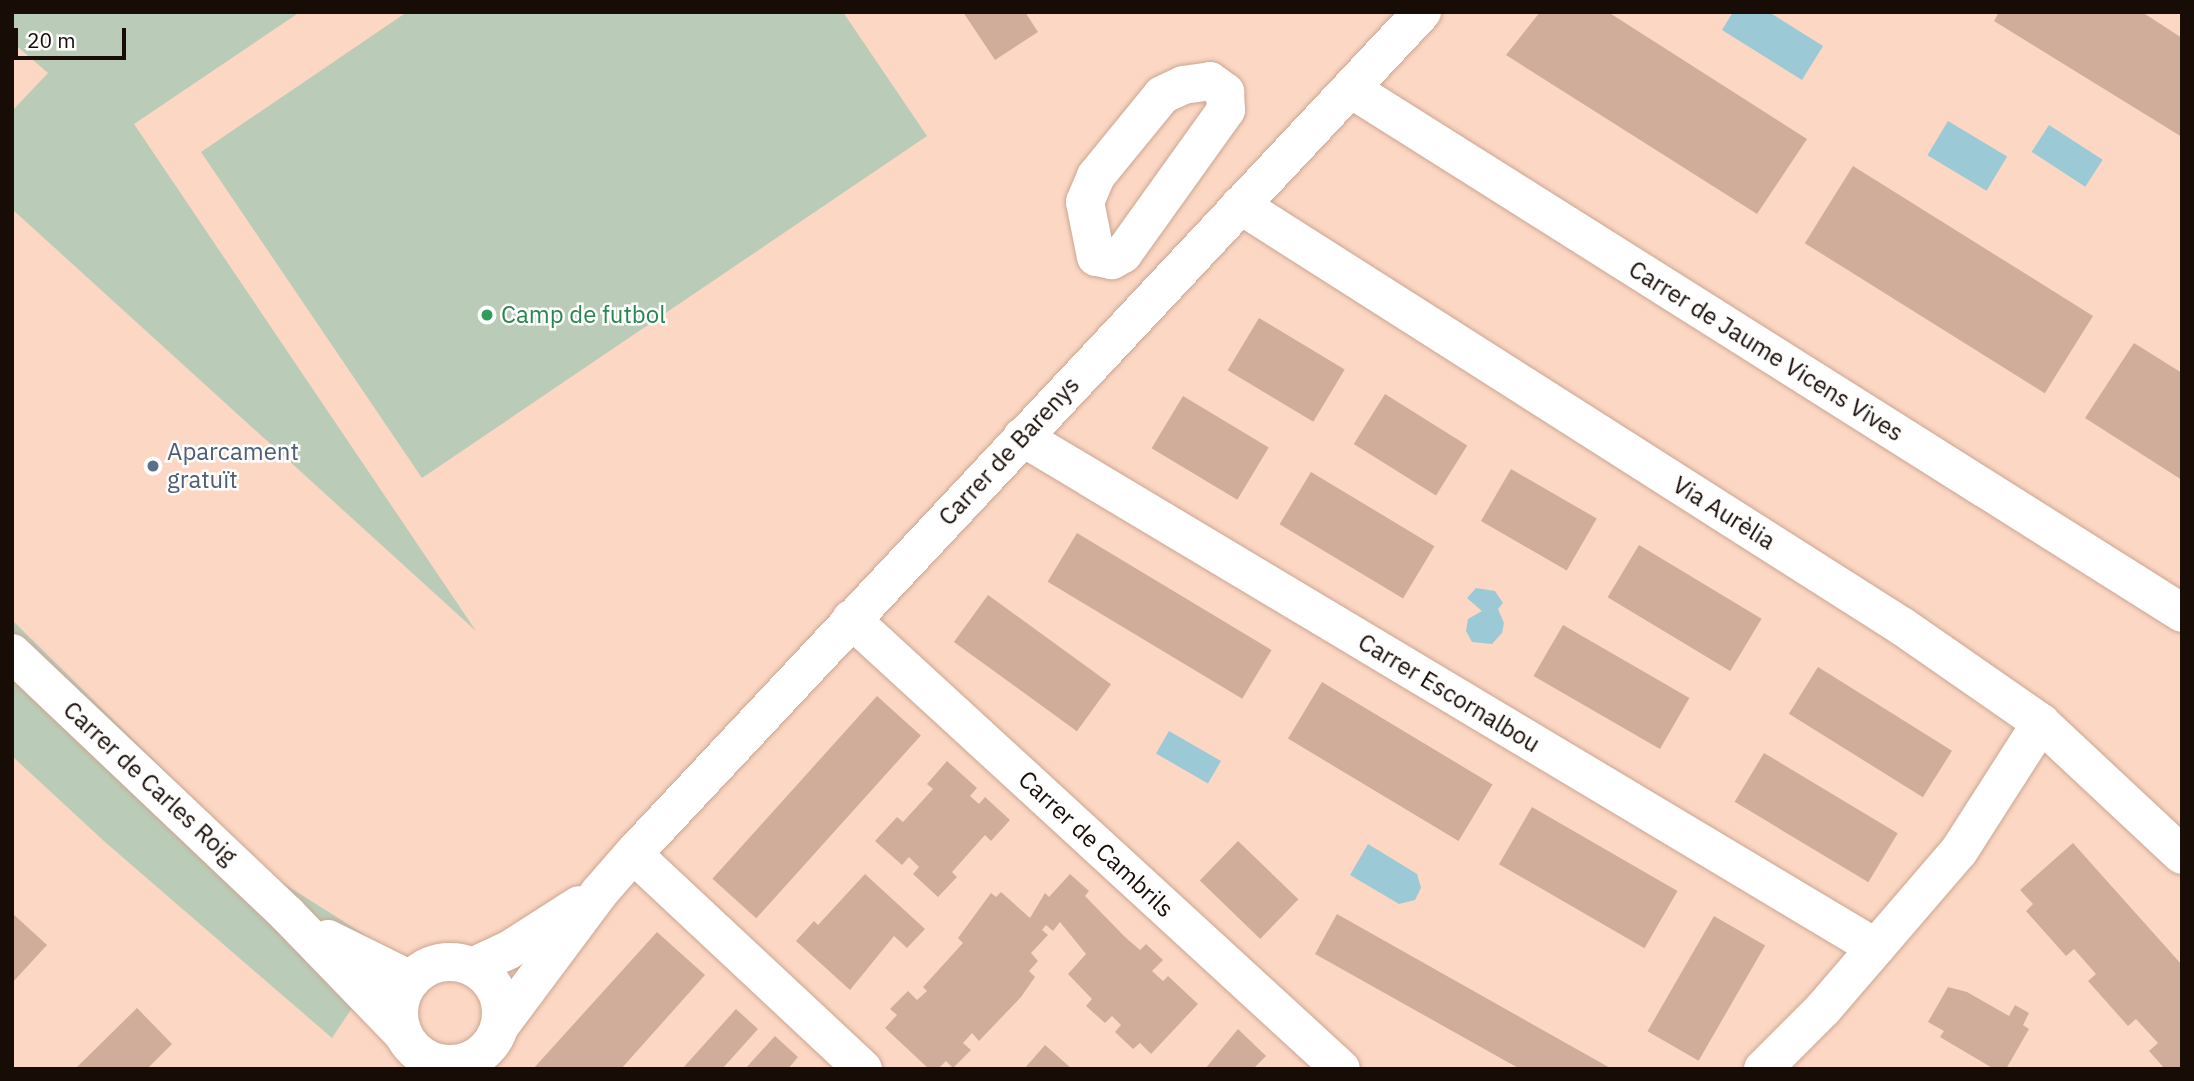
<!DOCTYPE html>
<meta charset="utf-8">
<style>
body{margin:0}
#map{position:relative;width:2194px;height:1081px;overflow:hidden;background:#fcd7c4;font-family:"IBM Plex Sans",sans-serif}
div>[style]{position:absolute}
.green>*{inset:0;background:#baccb7}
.water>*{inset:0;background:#9cc9d6;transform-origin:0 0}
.building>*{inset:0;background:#d0ad9a;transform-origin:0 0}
.roads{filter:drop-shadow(0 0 2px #c9a693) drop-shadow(0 0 2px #c9a693)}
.minor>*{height:38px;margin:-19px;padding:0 19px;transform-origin:19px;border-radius:19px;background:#fff}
.minor>.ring{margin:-19px;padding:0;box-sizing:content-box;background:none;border:38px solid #fff;border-radius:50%}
.dots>*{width:19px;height:19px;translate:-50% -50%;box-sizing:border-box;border:4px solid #fff;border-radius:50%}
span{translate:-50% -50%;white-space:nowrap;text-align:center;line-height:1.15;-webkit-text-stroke:5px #fff;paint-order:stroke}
.leisure-label{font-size:24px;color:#27864d}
.left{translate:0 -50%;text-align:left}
.street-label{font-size:24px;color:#180c06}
.service-label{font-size:24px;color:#4e5e75}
.frame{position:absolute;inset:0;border:14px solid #180c06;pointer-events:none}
.scale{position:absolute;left:14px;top:28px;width:112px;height:32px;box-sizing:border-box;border:4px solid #180c06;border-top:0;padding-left:9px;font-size:21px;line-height:24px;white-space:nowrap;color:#180c06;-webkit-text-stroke:5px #fff;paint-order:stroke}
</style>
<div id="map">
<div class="green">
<i style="clip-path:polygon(12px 12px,300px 12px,134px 124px,476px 631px,12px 209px,12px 111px,48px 73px,12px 42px)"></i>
<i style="clip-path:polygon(407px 12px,843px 12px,927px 136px,422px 478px,201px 152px)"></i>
<i style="clip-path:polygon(12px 620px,272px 876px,390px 951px,332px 1038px,105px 842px,12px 756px)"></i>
</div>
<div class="water">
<i style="clip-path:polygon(1733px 12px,1769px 12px,1823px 46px,1802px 80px,1722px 30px)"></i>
<i style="left:1948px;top:121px;width:69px;height:40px;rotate:31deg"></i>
<i style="left:2049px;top:125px;width:64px;height:32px;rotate:33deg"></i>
<i style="clip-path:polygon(1476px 588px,1495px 591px,1503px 603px,1498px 609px,1504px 623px,1502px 633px,1492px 644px,1472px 642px,1466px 631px,1468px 619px,1482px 611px,1467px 598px)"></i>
<i style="left:1169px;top:731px;width:60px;height:26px;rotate:30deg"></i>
<i style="clip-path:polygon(1368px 844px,1417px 874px,1421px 888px,1415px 900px,1399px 904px,1350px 875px)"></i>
</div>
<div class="building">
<i style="clip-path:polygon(963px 12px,1025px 12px,1038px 32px,995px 60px)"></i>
<i style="clip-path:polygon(1540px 12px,1608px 12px,1807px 139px,1757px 214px,1506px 55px)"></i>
<i style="clip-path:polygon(1999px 12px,2142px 12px,2182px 38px,2182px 137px,1994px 21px)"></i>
<i style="left:1853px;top:166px;width:283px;height:91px;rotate:32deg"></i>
<i style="left:1259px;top:318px;width:100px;height:61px;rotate:31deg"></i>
<i style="clip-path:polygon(2134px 343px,2182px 373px,2182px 480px,2085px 418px)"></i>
<i style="left:1385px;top:394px;width:97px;height:59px;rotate:32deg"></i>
<i style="left:1183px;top:396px;width:100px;height:61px;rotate:31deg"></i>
<i style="left:1511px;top:469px;width:99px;height:60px;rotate:30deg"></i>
<i style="left:1311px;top:472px;width:144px;height:61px;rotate:31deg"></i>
<i style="left:1077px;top:533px;width:227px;height:57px;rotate:31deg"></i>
<i style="left:1639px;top:545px;width:143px;height:61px;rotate:31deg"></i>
<i style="left:988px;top:595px;width:152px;height:58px;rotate:36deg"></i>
<i style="left:1563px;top:625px;width:146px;height:59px;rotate:30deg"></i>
<i style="left:1818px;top:667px;width:158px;height:55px;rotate:32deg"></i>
<i style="left:1322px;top:682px;width:199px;height:66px;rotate:31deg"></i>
<i style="left:877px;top:696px;width:59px;height:246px;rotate:42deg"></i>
<i style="left:1764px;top:753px;width:156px;height:57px;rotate:31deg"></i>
<i style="clip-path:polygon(947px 761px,977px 788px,970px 796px,979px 804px,985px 797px,1010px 820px,991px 841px,985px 835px,952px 872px,957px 877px,938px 897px,913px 874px,919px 867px,909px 857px,902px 865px,875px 841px,897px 817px,903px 822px,933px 789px,927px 784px)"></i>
<i style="left:1532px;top:807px;width:168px;height:66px;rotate:30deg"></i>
<i style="left:1238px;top:841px;width:84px;height:55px;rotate:44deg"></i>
<i style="clip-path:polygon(2073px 843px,2182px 965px,2182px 1069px,2165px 1069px,2149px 1051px,2158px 1043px,2136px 1019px,2128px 1026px,2088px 981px,2096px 974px,2074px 949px,2066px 956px,2026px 911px,2033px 904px,2020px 890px)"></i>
<i style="clip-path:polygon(865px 874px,925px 929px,907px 948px,894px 936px,850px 990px,796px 941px,814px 921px,818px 925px)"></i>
<i style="clip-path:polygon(1070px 874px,1089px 891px,1085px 896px,1125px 937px,1140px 950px,1146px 944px,1163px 960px,1152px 971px,1163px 981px,1168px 976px,1198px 1004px,1151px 1054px,1140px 1043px,1133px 1049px,1115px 1032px,1121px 1025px,1112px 1016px,1105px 1023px,1086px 1006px,1092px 999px,1068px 974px,1086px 954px,1060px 922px,1053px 931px,1046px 925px,1042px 930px,1048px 935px,1031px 953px,1038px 961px,1029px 971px,1035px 977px,1021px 997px,979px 1041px,972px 1033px,963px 1043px,971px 1050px,953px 1068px,946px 1061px,938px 1069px,929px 1069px,885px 1028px,897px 1015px,890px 1009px,908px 991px,917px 1000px,927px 991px,923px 987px,963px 943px,958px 938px,991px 893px,996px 897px,1001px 892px,1030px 918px,1045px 893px,1049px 897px)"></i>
<i style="clip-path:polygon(12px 913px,47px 945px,12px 983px)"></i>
<i style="clip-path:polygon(1337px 914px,1612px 1069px,1520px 1069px,1315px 954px)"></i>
<i style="left:1714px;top:916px;width:59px;height:133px;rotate:30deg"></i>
<i style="clip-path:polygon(657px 932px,705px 975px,621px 1069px,533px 1069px)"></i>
<i style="clip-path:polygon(1948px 987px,1967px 992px,2009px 1016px,2015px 1005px,2029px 1013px,2023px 1025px,2029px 1029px,2006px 1069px,1994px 1069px,1940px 1037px,1944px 1031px,1928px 1022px)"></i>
<i style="clip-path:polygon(137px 1008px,172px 1044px,147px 1069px,75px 1069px)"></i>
<i style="clip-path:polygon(736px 1009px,758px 1029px,722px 1069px,682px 1069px)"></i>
<i style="clip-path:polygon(1238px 1029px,1266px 1056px,1253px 1069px,1205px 1069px)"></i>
<i style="clip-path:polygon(775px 1036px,798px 1057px,788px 1069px,745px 1069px)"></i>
<i style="clip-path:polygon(1045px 1045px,1072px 1069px,1024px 1069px)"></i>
</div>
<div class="roads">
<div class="minor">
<i style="left:1210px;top:81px;width:19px;rotate:36deg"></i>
<i style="left:1225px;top:92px;width:18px;rotate:87deg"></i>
<i style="left:1226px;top:110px;width:177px;rotate:125.6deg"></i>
<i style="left:1123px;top:254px;width:13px;rotate:151deg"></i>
<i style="left:1112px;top:260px;width:16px;rotate:-169deg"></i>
<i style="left:1096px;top:257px;width:56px;rotate:-101.3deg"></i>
<i style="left:1085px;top:202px;width:28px;rotate:-67deg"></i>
<i style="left:1096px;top:176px;width:104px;rotate:-50.8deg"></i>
<i style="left:1162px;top:95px;width:23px;rotate:-25deg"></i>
<i style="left:1183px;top:85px;width:27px;rotate:-8deg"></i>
<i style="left:1351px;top:89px;width:982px;rotate:32.23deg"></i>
<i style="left:1240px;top:205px;width:786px;rotate:32.48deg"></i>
<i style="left:1903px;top:627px;width:168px;rotate:34.8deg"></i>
<i style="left:2041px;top:723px;width:193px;rotate:43.1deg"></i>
<i style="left:1022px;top:437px;width:995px;rotate:30.89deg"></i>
<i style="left:851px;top:619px;width:665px;rotate:42.56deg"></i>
<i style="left:12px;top:653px;width:379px;rotate:43.5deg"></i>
<i style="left:287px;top:914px;width:167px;rotate:46deg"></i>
<i style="left:633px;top:854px;width:315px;rotate:43.1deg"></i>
<i style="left:328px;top:939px;width:93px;rotate:26.3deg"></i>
<i class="ring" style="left:399px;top:962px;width:64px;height:64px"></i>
<i style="left:472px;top:967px;width:41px;rotate:-24.7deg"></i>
<i style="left:509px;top:950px;width:83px;rotate:-32.7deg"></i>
<i style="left:500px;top:1026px;width:166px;rotate:-53.3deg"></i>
<i style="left:599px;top:893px;width:52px;rotate:-48.9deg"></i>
<i style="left:633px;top:854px;width:1154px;rotate:-46.86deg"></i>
<i style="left:1763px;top:1069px;width:85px;rotate:-45deg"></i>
<i style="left:1823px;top:1009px;width:208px;rotate:-49.3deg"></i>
<i style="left:1959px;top:851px;width:152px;rotate:-57.4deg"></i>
</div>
</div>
<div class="dots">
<i style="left:487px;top:315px;background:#2e9e5b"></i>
<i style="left:153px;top:466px;background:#5c6f8a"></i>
</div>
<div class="leisure-label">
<span class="left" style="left:501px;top:315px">Camp de futbol</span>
</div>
<div class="street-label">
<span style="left:1766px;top:351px;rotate:32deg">Carrer de Jaume Vicens Vives</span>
<span style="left:1009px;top:451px;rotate:-47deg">Carrer de Barenys</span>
<span style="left:1724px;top:513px;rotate:32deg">Via Aurèlia</span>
<span style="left:1449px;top:693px;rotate:31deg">Carrer Escornalbou</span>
<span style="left:150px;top:783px;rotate:43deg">Carrer de Carles Roig</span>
<span style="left:1096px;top:844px;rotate:43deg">Carrer de Cambrils</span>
</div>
<div class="service-label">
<span class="left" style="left:167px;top:466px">Aparcament<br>gratuït</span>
</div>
<div class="frame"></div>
<div class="scale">20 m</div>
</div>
